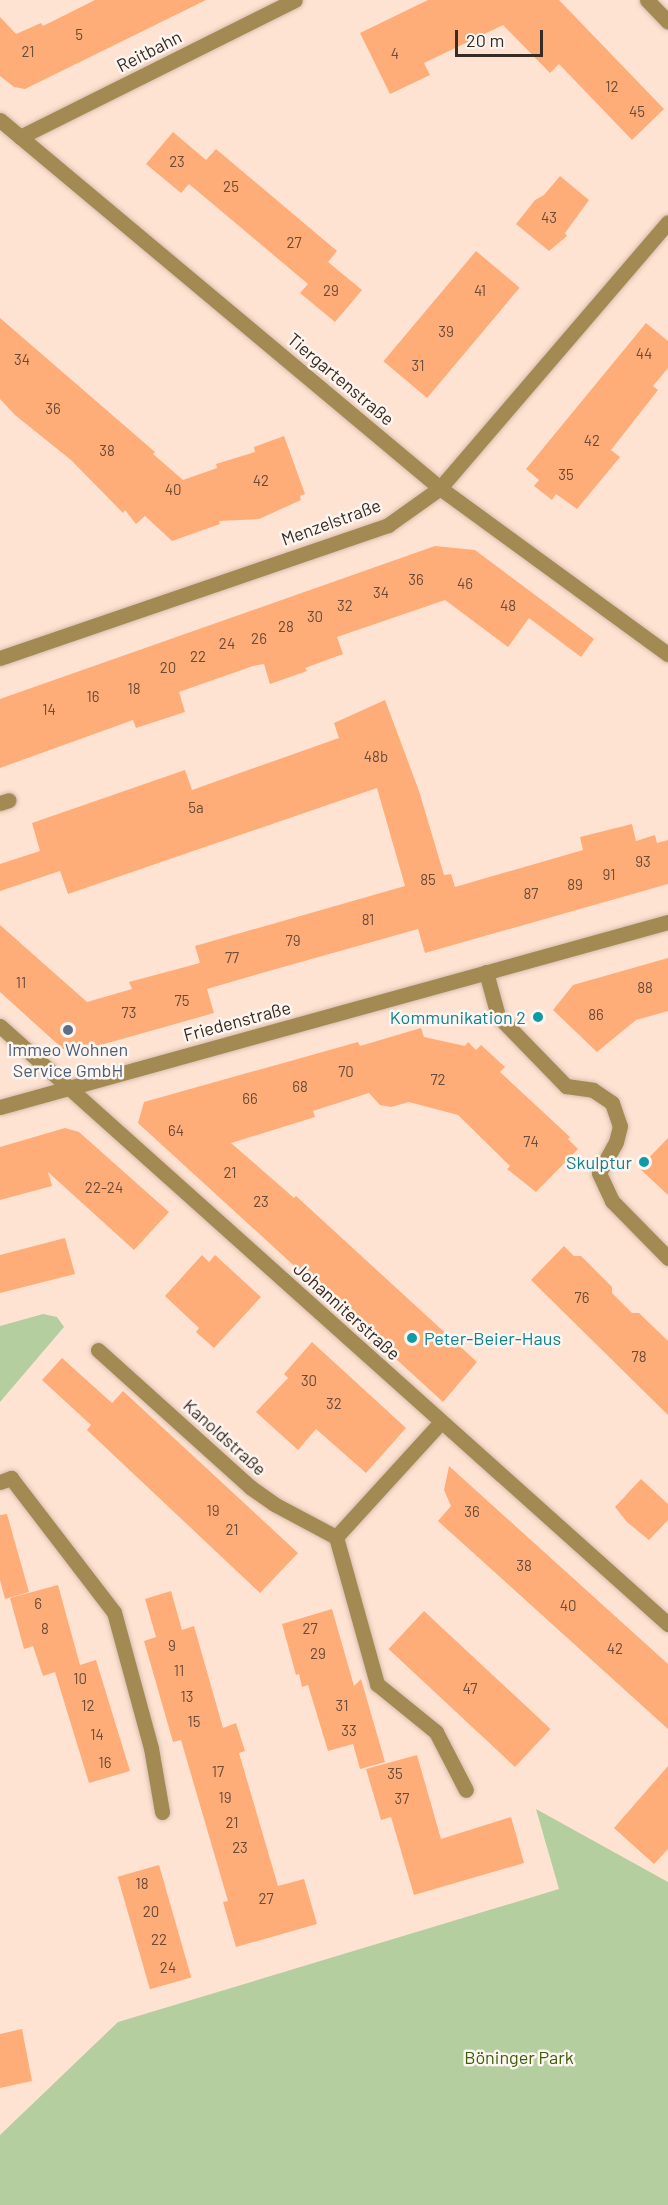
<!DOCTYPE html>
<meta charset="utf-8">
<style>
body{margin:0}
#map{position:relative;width:668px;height:2205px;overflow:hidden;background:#ffe3d2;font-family:Barlow,sans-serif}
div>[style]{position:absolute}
.green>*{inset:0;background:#b4ce9f}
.building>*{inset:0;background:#fead79;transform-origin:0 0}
.roads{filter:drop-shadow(0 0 2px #d7beaf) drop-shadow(0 0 2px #d7beaf)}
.minor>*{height:15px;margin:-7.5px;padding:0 7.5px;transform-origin:7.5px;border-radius:7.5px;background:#a38a53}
.dots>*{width:16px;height:16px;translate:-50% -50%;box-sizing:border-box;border:3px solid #fcf5f0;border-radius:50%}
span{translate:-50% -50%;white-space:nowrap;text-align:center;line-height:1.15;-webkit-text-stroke:5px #fcf5f0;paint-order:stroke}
.number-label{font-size:15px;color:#6a4c38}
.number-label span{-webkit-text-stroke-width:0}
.street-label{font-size:18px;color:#382b23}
.culture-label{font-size:18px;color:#0d838f}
.right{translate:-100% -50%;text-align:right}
.left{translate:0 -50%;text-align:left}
.service-label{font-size:18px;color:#4e5e75}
.park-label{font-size:18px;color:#3c6008}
.scale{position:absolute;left:455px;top:30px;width:88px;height:27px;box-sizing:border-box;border:3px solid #382b23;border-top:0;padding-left:8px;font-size:18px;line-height:21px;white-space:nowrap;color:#382b23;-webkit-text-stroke:4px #fcf5f0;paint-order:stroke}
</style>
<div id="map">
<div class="green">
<i style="clip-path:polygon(43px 1314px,57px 1317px,64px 1327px,0 1402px,0 1326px)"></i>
<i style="clip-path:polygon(536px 1809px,668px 1882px,668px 2205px,0 2205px,0 2135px,118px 2022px,559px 1889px)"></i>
</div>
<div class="building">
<i style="clip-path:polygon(95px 0,206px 0,25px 89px,14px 87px,0 76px,0 17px,16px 34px,41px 23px,43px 26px)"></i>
<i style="clip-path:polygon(428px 0,559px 0,664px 109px,632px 140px,559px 64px,550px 73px,503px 25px,424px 63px,430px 75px,390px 94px,360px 33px)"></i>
<i style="clip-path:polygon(173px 132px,206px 160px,216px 149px,337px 251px,328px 262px,362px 290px,335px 322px,300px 293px,308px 284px,189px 184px,181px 193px,146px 164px)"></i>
<i style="clip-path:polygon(560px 176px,589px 200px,565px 233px,567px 236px,549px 251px,516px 224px,535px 200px,544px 195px)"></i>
<i style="left:476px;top:251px;width:57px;height:144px;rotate:40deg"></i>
<i style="clip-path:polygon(0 318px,155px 452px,153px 454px,183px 480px,217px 468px,216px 464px,255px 452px,254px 447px,284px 436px,305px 494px,300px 496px,301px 500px,259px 519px,219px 521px,220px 524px,172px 541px,145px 516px,136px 524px,125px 510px,123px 513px,71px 460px,15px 415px,0 399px)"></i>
<i style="clip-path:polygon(646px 323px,668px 341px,668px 368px,653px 386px,658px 390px,611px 450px,620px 457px,577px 509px,556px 494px,552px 500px,534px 486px,539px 480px,526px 469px)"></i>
<i style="clip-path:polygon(435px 546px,475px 550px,594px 639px,581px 657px,529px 618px,508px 647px,445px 600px,337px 637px,343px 654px,305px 668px,307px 671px,270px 684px,264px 664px,253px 666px,179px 692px,185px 712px,136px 728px,133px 720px,0 768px,0 699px)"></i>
<i style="clip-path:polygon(385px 700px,419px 791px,444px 875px,451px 874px,455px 887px,583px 850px,580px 837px,632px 824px,636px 841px,655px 835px,657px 843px,668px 840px,668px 884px,425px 953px,418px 929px,269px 971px,207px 989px,214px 1013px,76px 1052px,63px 1049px,0 992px,0 925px,87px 1002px,132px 989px,129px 982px,200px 963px,195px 946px,405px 886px,377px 788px,68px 894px,60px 871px,0 891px,0 864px,40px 851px,32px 823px,185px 770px,192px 790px,339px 738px,334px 723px)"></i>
<i style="clip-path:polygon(668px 958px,668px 1011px,636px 1020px,597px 1052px,553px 1010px,573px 985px)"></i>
<i style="clip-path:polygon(421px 1028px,424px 1037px,465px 1046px,468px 1042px,476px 1050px,481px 1045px,505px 1067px,500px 1072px,570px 1137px,568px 1139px,578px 1149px,536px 1192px,507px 1169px,510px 1166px,458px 1115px,409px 1102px,391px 1107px,380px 1105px,369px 1093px,313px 1111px,315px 1117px,231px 1143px,294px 1198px,296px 1196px,477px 1362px,443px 1402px,138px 1123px,144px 1102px,358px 1042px,360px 1046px)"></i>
<i style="clip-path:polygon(65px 1128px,79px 1132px,169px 1212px,134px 1250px,48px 1172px,52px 1186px,0 1200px,0 1147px)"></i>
<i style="clip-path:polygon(668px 1138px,668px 1195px,639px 1168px)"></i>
<i style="clip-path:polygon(65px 1238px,75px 1274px,0 1293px,0 1255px)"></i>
<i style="clip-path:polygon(564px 1246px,574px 1256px,581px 1256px,612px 1287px,612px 1293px,632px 1313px,639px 1313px,668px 1341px,668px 1415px,531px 1280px)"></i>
<i style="clip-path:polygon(202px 1255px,209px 1262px,215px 1255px,261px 1297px,214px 1348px,196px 1332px,199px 1328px,165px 1296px)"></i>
<i style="clip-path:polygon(312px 1342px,406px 1428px,366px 1473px,316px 1429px,298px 1450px,256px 1412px,288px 1378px,284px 1374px)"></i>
<i style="clip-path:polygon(62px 1358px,112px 1403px,123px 1391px,298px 1553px,260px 1593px,87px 1430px,91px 1425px,42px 1380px)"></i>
<i style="clip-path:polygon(449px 1466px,668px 1664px,668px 1729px,438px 1521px,451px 1506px,444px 1490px)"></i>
<i style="clip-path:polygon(641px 1479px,668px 1504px,668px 1520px,649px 1540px,627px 1522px,615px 1507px)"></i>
<i style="clip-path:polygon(7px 1514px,29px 1592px,5px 1599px,0 1580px,0 1515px)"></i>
<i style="clip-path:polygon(58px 1585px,80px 1665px,96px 1660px,130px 1771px,89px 1783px,55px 1672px,43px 1676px,33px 1646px,24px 1649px,10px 1598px)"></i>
<i style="clip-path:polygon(171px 1591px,182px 1630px,194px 1626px,223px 1728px,236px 1723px,245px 1751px,239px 1753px,278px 1886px,304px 1879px,317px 1924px,236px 1947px,223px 1902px,228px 1901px,181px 1740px,173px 1742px,144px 1641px,156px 1637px,145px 1599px)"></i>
<i style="clip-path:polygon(332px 1609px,354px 1686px,361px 1679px,385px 1762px,360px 1769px,353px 1744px,328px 1751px,308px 1685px,302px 1687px,299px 1674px,296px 1675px,282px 1624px)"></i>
<i style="left:424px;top:1611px;width:173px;height:52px;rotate:43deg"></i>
<i style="clip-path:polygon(417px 1755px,441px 1839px,511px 1817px,524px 1863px,414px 1895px,391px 1817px,381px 1820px,366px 1769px)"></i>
<i style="clip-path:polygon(668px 1766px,668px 1849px,654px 1864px,614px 1828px)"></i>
<i style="left:159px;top:1865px;width:117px;height:43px;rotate:74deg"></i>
<i style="clip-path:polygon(22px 2029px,32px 2081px,0 2088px,0 2034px)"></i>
</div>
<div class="roads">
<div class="minor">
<i style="left:647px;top:0;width:30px;rotate:46deg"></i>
<i style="left:0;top:120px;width:574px;rotate:39.91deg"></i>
<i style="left:440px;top:488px;width:282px;rotate:36.1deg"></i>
<i style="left:20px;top:137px;width:307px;rotate:-26.5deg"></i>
<i style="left:0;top:658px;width:410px;rotate:-18.9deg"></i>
<i style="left:388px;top:525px;width:64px;rotate:-35.4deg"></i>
<i style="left:440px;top:488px;width:350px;rotate:-49.4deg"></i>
<i style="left:0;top:803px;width:9px;rotate:-18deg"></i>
<i style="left:486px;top:972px;width:46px;rotate:74.7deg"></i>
<i style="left:498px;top:1016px;width:98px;rotate:45.8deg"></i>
<i style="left:566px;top:1086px;width:27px;rotate:8deg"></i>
<i style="left:593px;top:1090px;width:23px;rotate:34deg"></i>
<i style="left:612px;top:1103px;width:24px;rotate:71deg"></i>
<i style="left:620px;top:1126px;width:16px;rotate:104deg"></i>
<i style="left:616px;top:1142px;width:35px;rotate:119deg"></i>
<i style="left:599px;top:1173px;width:31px;rotate:65deg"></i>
<i style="left:612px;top:1201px;width:80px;rotate:45.5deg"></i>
<i style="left:0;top:1026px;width:897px;rotate:41.84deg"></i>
<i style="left:0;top:1107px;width:693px;rotate:-15.48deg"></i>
<i style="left:98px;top:1350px;width:205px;rotate:42deg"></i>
<i style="left:250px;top:1487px;width:29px;rotate:35deg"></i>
<i style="left:274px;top:1504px;width:70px;rotate:28deg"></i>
<i style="left:441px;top:1422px;width:156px;rotate:132.4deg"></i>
<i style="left:336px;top:1537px;width:153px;rotate:74.4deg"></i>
<i style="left:377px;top:1684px;width:76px;rotate:39.1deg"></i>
<i style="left:436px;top:1732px;width:65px;rotate:62.7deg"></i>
<i style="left:0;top:1482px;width:12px;rotate:-20deg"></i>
<i style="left:11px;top:1478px;width:169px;rotate:52.5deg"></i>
<i style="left:114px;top:1612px;width:141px;rotate:74.8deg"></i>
<i style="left:151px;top:1748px;width:65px;rotate:80.2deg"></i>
</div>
</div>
<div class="dots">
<i style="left:538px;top:1017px;background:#0f9aa8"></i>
<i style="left:68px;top:1030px;background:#5c6f8a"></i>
<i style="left:644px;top:1162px;background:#0f9aa8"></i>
<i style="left:412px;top:1338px;background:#0f9aa8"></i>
</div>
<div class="number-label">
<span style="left:79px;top:35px">5</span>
<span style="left:28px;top:52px">21</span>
<span style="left:395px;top:54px">4</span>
<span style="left:612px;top:87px">12</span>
<span style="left:637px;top:112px">45</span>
<span style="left:177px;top:162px">23</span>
<span style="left:231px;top:187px">25</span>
<span style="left:549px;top:218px">43</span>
<span style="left:294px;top:243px">27</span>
<span style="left:331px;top:291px">29</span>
<span style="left:480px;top:291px">41</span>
<span style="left:446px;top:332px">39</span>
<span style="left:644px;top:354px">44</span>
<span style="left:22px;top:360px">34</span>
<span style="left:418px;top:366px">31</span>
<span style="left:53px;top:409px">36</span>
<span style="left:592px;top:441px">42</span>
<span style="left:107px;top:451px">38</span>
<span style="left:566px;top:475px">35</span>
<span style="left:261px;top:481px">42</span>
<span style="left:173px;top:490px">40</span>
<span style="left:416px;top:580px">36</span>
<span style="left:465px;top:584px">46</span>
<span style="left:381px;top:593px">34</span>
<span style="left:345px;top:606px">32</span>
<span style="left:508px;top:606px">48</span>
<span style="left:315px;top:617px">30</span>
<span style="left:286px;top:627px">28</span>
<span style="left:259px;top:639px">26</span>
<span style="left:227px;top:644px">24</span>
<span style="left:198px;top:657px">22</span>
<span style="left:168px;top:668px">20</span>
<span style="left:134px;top:689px">18</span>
<span style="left:93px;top:697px">16</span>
<span style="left:49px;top:710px">14</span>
<span style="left:376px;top:757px">48b</span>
<span style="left:196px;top:808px">5a</span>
<span style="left:643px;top:862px">93</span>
<span style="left:609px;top:875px">91</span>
<span style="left:428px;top:880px">85</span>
<span style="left:575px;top:885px">89</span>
<span style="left:531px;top:894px">87</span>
<span style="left:368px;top:920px">81</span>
<span style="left:293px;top:941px">79</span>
<span style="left:232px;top:958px">77</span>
<span style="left:21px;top:983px">11</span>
<span style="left:645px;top:988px">88</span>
<span style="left:182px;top:1001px">75</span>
<span style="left:129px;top:1013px">73</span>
<span style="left:596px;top:1015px">86</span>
<span style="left:346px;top:1072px">70</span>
<span style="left:438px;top:1080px">72</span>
<span style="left:300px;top:1087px">68</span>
<span style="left:250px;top:1099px">66</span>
<span style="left:176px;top:1131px">64</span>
<span style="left:531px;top:1142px">74</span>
<span style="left:230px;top:1173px">21</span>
<span style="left:104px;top:1188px">22-24</span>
<span style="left:261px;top:1202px">23</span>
<span style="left:582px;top:1298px">76</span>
<span style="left:639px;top:1357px">78</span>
<span style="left:309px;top:1381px">30</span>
<span style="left:334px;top:1404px">32</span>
<span style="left:213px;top:1511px">19</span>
<span style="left:472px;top:1512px">36</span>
<span style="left:232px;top:1530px">21</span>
<span style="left:524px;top:1566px">38</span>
<span style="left:38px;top:1604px">6</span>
<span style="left:568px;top:1606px">40</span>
<span style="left:45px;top:1629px">8</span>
<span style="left:310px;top:1629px">27</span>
<span style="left:172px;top:1646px">9</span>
<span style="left:615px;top:1649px">42</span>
<span style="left:318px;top:1654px">29</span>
<span style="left:179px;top:1671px">11</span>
<span style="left:80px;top:1679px">10</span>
<span style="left:470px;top:1689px">47</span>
<span style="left:187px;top:1697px">13</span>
<span style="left:88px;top:1706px">12</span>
<span style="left:342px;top:1706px">31</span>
<span style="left:194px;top:1722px">15</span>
<span style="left:349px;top:1731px">33</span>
<span style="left:97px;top:1735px">14</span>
<span style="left:105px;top:1763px">16</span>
<span style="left:218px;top:1772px">17</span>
<span style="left:395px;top:1774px">35</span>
<span style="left:225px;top:1798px">19</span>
<span style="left:402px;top:1799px">37</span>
<span style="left:232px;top:1823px">21</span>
<span style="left:240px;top:1848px">23</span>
<span style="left:142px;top:1884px">18</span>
<span style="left:266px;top:1899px">27</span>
<span style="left:151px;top:1912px">20</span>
<span style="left:159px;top:1940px">22</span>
<span style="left:168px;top:1968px">24</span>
</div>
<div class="street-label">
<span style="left:149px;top:51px;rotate:-27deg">Reitbahn</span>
<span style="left:341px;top:379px;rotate:40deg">Tiergartenstraße</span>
<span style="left:331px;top:522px;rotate:-20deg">Menzelstraße</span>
<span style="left:237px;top:1021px;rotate:-15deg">Friedenstraße</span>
<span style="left:347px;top:1311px;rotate:42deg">Johanniterstraße</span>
<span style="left:225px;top:1437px;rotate:42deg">Kanoldstraße</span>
</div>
<div class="culture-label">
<span class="right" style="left:526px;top:1017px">Kommunikation 2</span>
<span class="right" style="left:632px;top:1162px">Skulptur</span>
<span class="left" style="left:424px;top:1338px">Peter-Beier-Haus</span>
</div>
<div class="service-label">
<span style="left:68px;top:1060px">Immeo Wohnen<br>Service GmbH</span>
</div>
<div class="park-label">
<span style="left:519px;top:2057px">Böninger Park</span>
</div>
<div class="scale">20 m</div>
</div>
